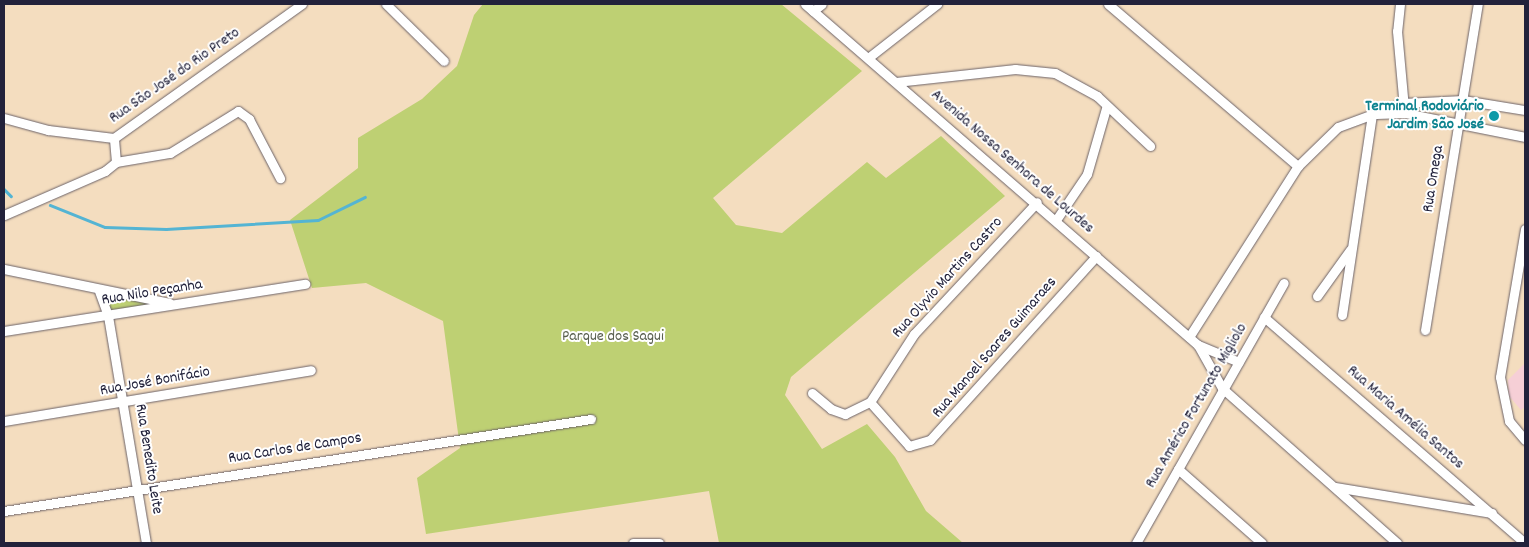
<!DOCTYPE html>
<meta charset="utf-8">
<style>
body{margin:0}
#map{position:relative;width:1529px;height:547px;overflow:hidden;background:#f4ddbf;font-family:Dekko,sans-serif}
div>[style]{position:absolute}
.built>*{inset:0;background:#f6cfd6}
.green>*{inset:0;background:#bed073}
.stream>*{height:2.5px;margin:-1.25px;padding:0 1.25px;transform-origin:1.25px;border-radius:1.25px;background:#54b4d3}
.roads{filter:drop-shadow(0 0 1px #6c6369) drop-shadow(0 0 1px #6c6369)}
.minor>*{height:9px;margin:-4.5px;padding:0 4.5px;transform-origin:4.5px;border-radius:4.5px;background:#fff}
.dots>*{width:14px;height:14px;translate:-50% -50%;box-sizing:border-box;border:2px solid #fff;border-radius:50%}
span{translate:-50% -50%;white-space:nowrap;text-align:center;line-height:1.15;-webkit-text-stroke:4px #fff;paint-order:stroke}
.street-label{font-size:16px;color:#22223b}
.culture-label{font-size:16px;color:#0d838f;font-weight:700}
.right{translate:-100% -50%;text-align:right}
.park-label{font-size:16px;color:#595f4f}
.frame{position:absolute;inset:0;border:5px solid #22223b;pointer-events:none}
</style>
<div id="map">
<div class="built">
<i style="clip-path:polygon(1525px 363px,1525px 407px,1521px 410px,1509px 396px,1508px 380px)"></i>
</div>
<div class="green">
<i style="clip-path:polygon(483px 4px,781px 4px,862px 71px,713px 198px,736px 225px,782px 233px,867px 162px,886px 178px,941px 136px,1005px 196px,791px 377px,785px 395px,822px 449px,867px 424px,895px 457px,926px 511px,963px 543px,719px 543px,709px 491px,426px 534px,417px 478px,460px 448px,443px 321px,366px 283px,312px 288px,290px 220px,358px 168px,358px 138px,422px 99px,457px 66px,474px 15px)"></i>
<i style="clip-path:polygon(105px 294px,175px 305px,110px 315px)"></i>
</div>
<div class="stream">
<i style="left:4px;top:189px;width:10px;rotate:45deg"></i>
<i style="left:50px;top:205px;width:59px;rotate:21.8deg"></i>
<i style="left:105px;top:227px;width:61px;rotate:1.9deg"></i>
<i style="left:166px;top:229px;width:152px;rotate:-3.4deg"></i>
<i style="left:318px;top:220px;width:52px;rotate:-26.1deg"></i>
</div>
<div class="roads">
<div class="minor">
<i style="left:386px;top:4px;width:81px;rotate:44.5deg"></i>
<i style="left:805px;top:4px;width:520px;rotate:40.95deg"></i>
<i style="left:1198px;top:345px;width:44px;rotate:22.5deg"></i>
<i style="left:1108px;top:4px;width:250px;rotate:40.5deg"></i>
<i style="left:1400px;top:4px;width:27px;rotate:96deg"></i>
<i style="left:1397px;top:31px;width:77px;rotate:84.8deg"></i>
<i style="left:813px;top:11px;width:11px;rotate:-38deg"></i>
<i style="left:868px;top:58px;width:88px;rotate:-38deg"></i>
<i style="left:896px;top:82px;width:120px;rotate:-6.2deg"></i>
<i style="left:1015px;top:69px;width:40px;rotate:5.7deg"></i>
<i style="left:1055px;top:73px;width:48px;rotate:28.7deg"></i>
<i style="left:1097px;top:96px;width:73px;rotate:43.3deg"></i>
<i style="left:1376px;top:114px;width:29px;rotate:-2deg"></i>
<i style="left:1405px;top:113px;width:122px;rotate:11.3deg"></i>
<i style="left:4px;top:118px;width:46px;rotate:15.3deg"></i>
<i style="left:48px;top:130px;width:66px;rotate:6.9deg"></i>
<i style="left:114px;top:138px;width:231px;rotate:-35.5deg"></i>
<i style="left:116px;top:162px;width:55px;rotate:-9.5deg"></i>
<i style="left:170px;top:153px;width:80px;rotate:-31.7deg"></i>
<i style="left:238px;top:111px;width:14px;rotate:36deg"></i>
<i style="left:249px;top:119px;width:67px;rotate:62.3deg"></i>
<i style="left:4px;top:215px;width:110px;rotate:-23.5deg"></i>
<i style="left:105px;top:171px;width:14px;rotate:-39deg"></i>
<i style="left:116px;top:162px;width:24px;rotate:-95deg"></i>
<i style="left:1056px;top:220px;width:55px;rotate:-56deg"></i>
<i style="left:1087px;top:174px;width:69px;rotate:-73.9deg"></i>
<i style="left:1525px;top:229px;width:150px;rotate:99.6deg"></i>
<i style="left:1500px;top:377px;width:45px;rotate:78.4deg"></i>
<i style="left:1509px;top:421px;width:25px;rotate:50deg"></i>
<i style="left:4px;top:269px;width:169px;rotate:11.6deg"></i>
<i style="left:99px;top:291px;width:27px;rotate:70deg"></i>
<i style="left:108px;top:316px;width:230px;rotate:80.5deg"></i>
<i style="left:1317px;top:296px;width:57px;rotate:-54.3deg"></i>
<i style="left:1342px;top:315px;width:202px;rotate:-81.5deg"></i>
<i style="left:1264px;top:317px;width:345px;rotate:40.9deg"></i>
<i style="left:1425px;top:330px;width:330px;rotate:-80.8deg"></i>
<i style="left:4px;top:331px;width:305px;rotate:-8.9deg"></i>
<i style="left:1189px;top:337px;width:203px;rotate:-57.5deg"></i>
<i style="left:1298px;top:166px;width:56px;rotate:-44.3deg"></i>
<i style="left:1338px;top:127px;width:69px;rotate:-20.3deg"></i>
<i style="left:1403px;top:103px;width:60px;rotate:-2.9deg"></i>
<i style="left:1463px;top:100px;width:63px;rotate:9.2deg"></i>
<i style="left:1198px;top:345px;width:49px;rotate:60.8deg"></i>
<i style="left:1222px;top:388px;width:234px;rotate:41.5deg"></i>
<i style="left:812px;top:393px;width:25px;rotate:40deg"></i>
<i style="left:831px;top:409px;width:15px;rotate:20deg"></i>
<i style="left:845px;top:414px;width:28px;rotate:-26deg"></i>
<i style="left:870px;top:402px;width:59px;rotate:48.4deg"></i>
<i style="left:909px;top:446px;width:22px;rotate:-16deg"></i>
<i style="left:930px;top:440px;width:248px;rotate:-47.9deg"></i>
<i style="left:870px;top:402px;width:81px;rotate:-57.1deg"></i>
<i style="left:914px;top:334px;width:180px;rotate:-47deg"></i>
<i style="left:4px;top:421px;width:311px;rotate:-9.4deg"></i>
<i style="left:1178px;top:469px;width:112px;rotate:41.4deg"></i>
<i style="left:1335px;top:487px;width:159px;rotate:9.4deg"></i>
<i style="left:4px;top:511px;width:594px;rotate:-8.91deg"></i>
<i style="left:633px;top:543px;width:26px"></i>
<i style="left:1136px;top:543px;width:299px;rotate:-60.4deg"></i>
</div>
</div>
<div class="dots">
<i style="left:1494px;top:116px;background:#0f9aa8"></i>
</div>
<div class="street-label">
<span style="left:175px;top:76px;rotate:-35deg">Rua São José do Rio Preto</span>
<span style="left:1012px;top:162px;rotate:41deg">Avenida Nossa Senhora de Lourdes</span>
<span style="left:1434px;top:179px;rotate:-81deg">Rua Omega</span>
<span style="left:948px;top:278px;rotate:-48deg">Rua Olyvio Martins Castro</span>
<span style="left:152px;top:293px;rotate:-9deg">Rua Nilo Peçanha</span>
<span style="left:995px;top:348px;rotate:-49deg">Rua Manoel Soares Guimaraes</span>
<span style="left:155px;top:382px;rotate:-10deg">Rua José Bonifácio</span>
<span style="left:1197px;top:406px;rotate:-60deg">Rua Américo Fortunato Migliolo</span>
<span style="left:1405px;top:418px;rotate:41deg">Rua Maria Amélia Santos</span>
<span style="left:295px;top:449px;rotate:-9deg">Rua Carlos de Campos</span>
<span style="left:148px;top:459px;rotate:81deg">Rua Benedito Leite</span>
</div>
<div class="culture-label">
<span class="right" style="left:1484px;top:116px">Terminal Rodoviário<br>Jardim São José</span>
</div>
<div class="park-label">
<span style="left:613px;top:337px">Parque dos Sagui</span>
</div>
<div class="frame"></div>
</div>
